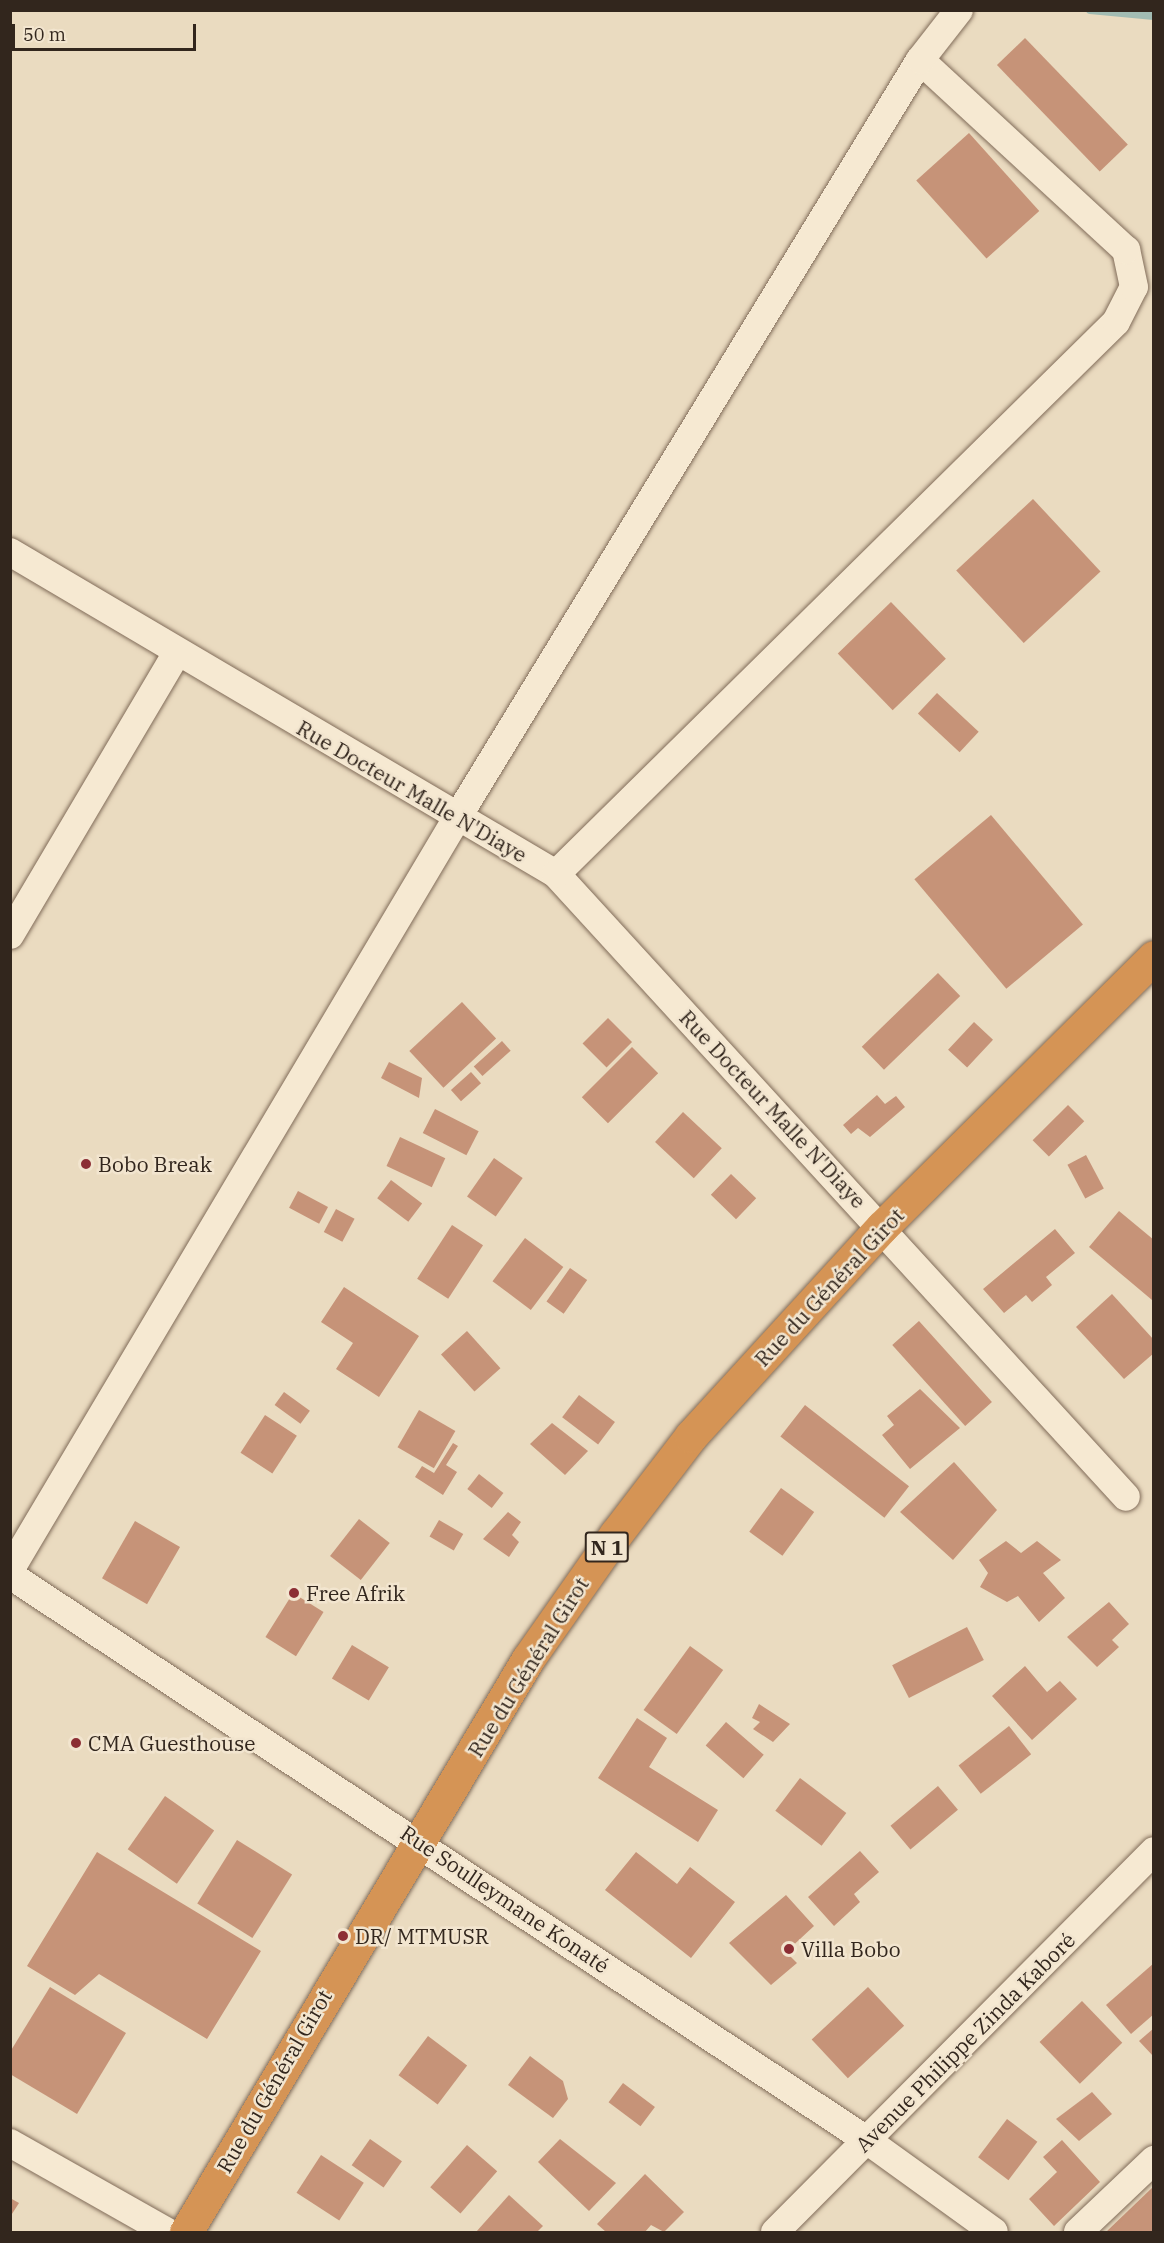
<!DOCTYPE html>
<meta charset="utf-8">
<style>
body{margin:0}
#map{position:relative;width:1164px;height:2243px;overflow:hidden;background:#eadbc0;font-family:"IBM Plex Serif",serif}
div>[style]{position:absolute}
.stream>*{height:8px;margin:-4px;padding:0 4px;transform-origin:4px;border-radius:4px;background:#a2bcb3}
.building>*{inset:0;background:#c69378;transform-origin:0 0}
.roads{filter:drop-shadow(0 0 2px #816c59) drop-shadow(0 0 2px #816c59)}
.minor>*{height:28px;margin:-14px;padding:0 14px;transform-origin:14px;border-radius:14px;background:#f6e9d2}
.highway>*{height:33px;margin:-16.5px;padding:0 16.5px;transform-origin:16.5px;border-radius:16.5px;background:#d59455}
.dots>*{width:16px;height:16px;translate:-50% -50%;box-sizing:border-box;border:3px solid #f2e5cf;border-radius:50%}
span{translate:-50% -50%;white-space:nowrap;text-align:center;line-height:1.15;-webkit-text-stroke:5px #f2e5cf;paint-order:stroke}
.shield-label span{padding:2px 4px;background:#f2e5cf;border:2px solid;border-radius:4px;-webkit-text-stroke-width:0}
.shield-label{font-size:20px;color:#32261d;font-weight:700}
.street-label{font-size:21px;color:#32261d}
.poi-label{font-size:21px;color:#32261d}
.left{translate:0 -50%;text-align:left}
.frame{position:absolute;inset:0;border:12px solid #32261d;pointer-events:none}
.scale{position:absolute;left:12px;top:24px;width:184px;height:27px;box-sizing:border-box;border:3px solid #32261d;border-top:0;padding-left:8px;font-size:18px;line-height:21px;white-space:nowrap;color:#32261d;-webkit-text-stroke:4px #f2e5cf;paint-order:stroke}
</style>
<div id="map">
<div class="stream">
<i style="left:1090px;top:10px;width:64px;rotate:5.4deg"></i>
</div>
<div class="building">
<i style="left:1025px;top:38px;width:148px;height:39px;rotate:46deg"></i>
<i style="left:969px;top:133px;width:105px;height:71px;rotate:48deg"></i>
<i style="left:1033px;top:499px;width:99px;height:105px;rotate:47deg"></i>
<i style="left:891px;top:602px;width:79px;height:74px;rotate:46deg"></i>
<i style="left:937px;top:693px;width:57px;height:28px;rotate:43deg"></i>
<i style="left:991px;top:815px;width:143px;height:100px;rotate:50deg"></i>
<i style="left:938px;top:973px;width:32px;height:106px;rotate:46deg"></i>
<i style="left:462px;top:1002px;width:50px;height:72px;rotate:47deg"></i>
<i style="left:608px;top:1018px;width:34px;height:36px;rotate:45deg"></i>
<i style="left:974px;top:1022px;width:26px;height:38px;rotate:43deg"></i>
<i style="left:502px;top:1041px;width:13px;height:38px;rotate:48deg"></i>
<i style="left:632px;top:1047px;width:37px;height:71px;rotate:45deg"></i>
<i style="clip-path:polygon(389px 1062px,422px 1078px,419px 1098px,381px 1078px)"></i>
<i style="left:471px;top:1072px;width:15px;height:27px;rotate:48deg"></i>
<i style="clip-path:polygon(877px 1095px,885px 1104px,896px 1096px,905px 1107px,870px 1137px,858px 1128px,851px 1134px,843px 1125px)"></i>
<i style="left:1068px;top:1105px;width:23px;height:50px;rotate:45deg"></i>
<i style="left:435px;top:1109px;width:49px;height:27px;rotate:27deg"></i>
<i style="left:683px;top:1112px;width:53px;height:41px;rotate:43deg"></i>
<i style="left:400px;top:1137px;width:50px;height:32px;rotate:25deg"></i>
<i style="left:1086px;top:1155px;width:38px;height:21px;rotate:62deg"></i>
<i style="left:494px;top:1158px;width:35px;height:47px;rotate:35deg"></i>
<i style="left:731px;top:1174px;width:35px;height:29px;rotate:44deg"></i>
<i style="left:391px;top:1180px;width:39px;height:23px;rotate:37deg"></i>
<i style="left:298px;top:1191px;width:34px;height:19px;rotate:28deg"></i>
<i style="left:336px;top:1209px;width:21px;height:26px;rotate:28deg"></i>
<i style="clip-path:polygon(1119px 1211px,1154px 1240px,1152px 1300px,1089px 1247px)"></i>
<i style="left:452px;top:1225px;width:37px;height:64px;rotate:33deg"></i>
<i style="clip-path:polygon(1055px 1229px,1075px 1253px,1046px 1277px,1052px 1285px,1032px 1302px,1026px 1295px,1004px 1313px,983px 1289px)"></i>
<i style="left:525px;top:1238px;width:48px;height:54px;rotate:37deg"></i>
<i style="left:570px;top:1268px;width:21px;height:41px;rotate:35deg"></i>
<i style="clip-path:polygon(344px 1287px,419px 1336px,379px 1397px,336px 1369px,353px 1343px,321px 1322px)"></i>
<i style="clip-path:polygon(1112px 1294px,1154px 1340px,1154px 1353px,1124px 1379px,1076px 1327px)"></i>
<i style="left:919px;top:1321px;width:109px;height:36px;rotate:48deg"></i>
<i style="left:467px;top:1331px;width:50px;height:35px;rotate:48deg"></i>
<i style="clip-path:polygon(920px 1389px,960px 1428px,910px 1469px,882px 1435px,894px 1425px,887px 1416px)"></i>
<i style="left:284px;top:1392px;width:32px;height:16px;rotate:36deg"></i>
<i style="left:579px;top:1395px;width:45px;height:28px;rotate:37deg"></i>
<i style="left:805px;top:1405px;width:132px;height:40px;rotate:38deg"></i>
<i style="left:419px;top:1410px;width:42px;height:43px;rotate:30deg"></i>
<i style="left:265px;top:1415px;width:38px;height:45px;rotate:33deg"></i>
<i style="clip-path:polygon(552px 1423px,588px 1451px,565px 1475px,530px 1444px)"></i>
<i style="clip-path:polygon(453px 1443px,458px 1446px,446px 1465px,457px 1472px,443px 1495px,415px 1477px,422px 1466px,434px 1473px)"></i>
<i style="clip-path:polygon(954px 1462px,997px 1510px,953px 1560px,900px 1512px)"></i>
<i style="left:479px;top:1474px;width:31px;height:19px;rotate:38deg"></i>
<i style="left:781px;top:1488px;width:41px;height:54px;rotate:36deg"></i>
<i style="clip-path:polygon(508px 1512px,521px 1522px,512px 1535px,519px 1542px,509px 1557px,483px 1539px)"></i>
<i style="left:359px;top:1519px;width:39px;height:47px;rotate:38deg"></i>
<i style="left:439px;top:1520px;width:28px;height:19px;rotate:30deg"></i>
<i style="left:135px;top:1521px;width:52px;height:66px;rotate:30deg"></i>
<i style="clip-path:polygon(1006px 1541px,1021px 1553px,1037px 1541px,1061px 1560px,1043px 1573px,1065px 1598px,1039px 1622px,1018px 1596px,1007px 1602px,980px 1587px,988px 1573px,979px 1560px)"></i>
<i style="left:293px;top:1593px;width:36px;height:52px;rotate:32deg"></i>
<i style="clip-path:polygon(1109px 1602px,1129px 1624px,1112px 1640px,1119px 1647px,1097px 1667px,1067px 1637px)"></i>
<i style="left:967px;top:1627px;width:37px;height:84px;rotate:63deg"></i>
<i style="left:352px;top:1645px;width:43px;height:39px;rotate:31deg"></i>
<i style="left:690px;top:1646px;width:41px;height:79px;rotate:36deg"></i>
<i style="clip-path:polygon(1025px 1666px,1047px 1692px,1060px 1681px,1077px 1699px,1032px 1740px,992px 1696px)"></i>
<i style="clip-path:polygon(759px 1704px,790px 1724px,773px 1742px,753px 1729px,760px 1722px,752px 1718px)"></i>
<i style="clip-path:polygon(637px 1718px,667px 1738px,649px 1767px,718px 1810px,698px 1842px,598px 1778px)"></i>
<i style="left:726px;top:1722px;width:50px;height:31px;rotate:41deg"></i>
<i style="left:1009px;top:1726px;width:36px;height:64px;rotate:52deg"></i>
<i style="left:800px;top:1778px;width:58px;height:41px;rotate:37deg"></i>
<i style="left:938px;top:1786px;width:31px;height:62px;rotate:50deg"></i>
<i style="left:165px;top:1796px;width:60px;height:65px;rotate:35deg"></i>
<i style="left:237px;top:1840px;width:65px;height:75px;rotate:32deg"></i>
<i style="clip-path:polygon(860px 1851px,879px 1872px,854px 1894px,860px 1902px,834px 1926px,808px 1897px)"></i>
<i style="clip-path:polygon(97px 1852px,261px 1951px,207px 2039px,99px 1974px,75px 1995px,27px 1966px)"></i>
<i style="clip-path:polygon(636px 1852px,677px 1884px,690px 1867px,735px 1902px,691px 1958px,605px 1890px)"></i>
<i style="clip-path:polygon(786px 1895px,814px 1926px,786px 1952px,797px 1963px,771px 1985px,729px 1943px)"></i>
<i style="clip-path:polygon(1154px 1963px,1154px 2014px,1131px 2034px,1106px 2005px)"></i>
<i style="clip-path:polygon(50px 1987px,126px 2033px,77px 2114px,10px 2074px,10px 2052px)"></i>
<i style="left:868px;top:1987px;width:53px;height:77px;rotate:47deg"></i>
<i style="left:1082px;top:2001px;width:58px;height:59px;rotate:46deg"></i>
<i style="clip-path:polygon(1154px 2028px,1154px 2057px,1139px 2041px)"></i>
<i style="left:428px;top:2036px;width:49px;height:49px;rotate:37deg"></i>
<i style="clip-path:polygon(530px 2056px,563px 2081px,568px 2099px,553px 2118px,508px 2085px)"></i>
<i style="left:623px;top:2083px;width:40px;height:24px;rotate:37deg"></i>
<i style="clip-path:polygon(1092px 2092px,1112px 2114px,1079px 2141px,1056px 2119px)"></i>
<i style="left:1007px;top:2119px;width:38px;height:48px;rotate:37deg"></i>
<i style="left:370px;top:2139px;width:39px;height:32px;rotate:35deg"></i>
<i style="clip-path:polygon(560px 2139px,616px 2183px,589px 2211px,538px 2162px)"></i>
<i style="clip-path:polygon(1062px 2140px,1100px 2182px,1054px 2226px,1029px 2199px,1057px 2172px,1043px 2157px)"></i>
<i style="left:467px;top:2145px;width:40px;height:56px;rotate:41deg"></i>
<i style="left:321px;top:2155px;width:51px;height:45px;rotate:33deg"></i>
<i style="clip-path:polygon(645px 2174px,684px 2212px,664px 2232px,651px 2225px,645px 2232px,606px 2232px,597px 2224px)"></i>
<i style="clip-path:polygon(1154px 2186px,1154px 2232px,1106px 2232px)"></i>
<i style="clip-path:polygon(509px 2195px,543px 2226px,537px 2232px,476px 2232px)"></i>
<i style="clip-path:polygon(10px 2198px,19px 2203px,10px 2217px)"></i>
</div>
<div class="roads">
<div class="minor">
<i style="left:10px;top:552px;width:634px;rotate:30.53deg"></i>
<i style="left:556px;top:874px;width:844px;rotate:47.54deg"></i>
<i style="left:556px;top:874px;width:786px;rotate:-44.59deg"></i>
<i style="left:1116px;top:322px;width:39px;rotate:-63deg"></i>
<i style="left:1134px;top:287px;width:38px;rotate:-102deg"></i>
<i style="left:1126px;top:250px;width:280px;rotate:-137.3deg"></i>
<i style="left:10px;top:935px;width:328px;rotate:-59.4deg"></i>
<i style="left:10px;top:1570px;width:881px;rotate:-59.27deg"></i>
<i style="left:460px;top:813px;width:882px;rotate:-58.58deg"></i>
<i style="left:920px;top:60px;width:63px;rotate:-52deg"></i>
<i style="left:10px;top:1575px;width:1028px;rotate:33.41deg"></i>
<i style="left:868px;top:2141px;width:155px;rotate:35.8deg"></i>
<i style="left:10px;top:2143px;width:180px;rotate:29.5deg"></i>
<i style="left:775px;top:2232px;width:537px;rotate:-45.15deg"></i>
<i style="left:1078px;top:2232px;width:105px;rotate:-43.5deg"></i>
</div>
<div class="highway">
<i style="left:186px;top:2232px;width:667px;rotate:-59.17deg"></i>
<i style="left:528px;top:1659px;width:153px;rotate:-54.9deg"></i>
<i style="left:616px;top:1534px;width:123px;rotate:-52.6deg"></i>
<i style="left:691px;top:1436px;width:283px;rotate:-47.6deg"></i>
<i style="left:882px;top:1227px;width:383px;rotate:-44.8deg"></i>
</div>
</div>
<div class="dots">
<i style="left:86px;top:1164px;background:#8c2e34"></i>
<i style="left:294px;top:1593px;background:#8c2e34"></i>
<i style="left:76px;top:1743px;background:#8c2e34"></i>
<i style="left:343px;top:1936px;background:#8c2e34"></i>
<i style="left:789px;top:1949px;background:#8c2e34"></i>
</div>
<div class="shield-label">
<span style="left:607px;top:1547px">N 1</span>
</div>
<div class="street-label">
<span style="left:412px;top:791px;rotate:30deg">Rue Docteur Malle N'Diaye</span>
<span style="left:773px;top:1109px;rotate:47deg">Rue Docteur Malle N'Diaye</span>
<span style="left:829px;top:1287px;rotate:-47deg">Rue du Général Girot</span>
<span style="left:528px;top:1667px;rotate:-58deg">Rue du Général Girot</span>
<span style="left:505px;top:1899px;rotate:34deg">Rue Soulleymane Konaté</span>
<span style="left:965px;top:2042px;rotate:-45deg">Avenue Philippe Zinda Kaboré</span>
<span style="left:274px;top:2081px;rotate:-60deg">Rue du Général Girot</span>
</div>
<div class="poi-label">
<span class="left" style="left:98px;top:1164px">Bobo Break</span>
<span class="left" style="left:306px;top:1593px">Free Afrik</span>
<span class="left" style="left:88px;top:1743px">CMA Guesthouse</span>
<span class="left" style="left:355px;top:1936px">DR/ MTMUSR</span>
<span class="left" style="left:801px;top:1949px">Villa Bobo</span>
</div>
<div class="frame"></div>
<div class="scale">50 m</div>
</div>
